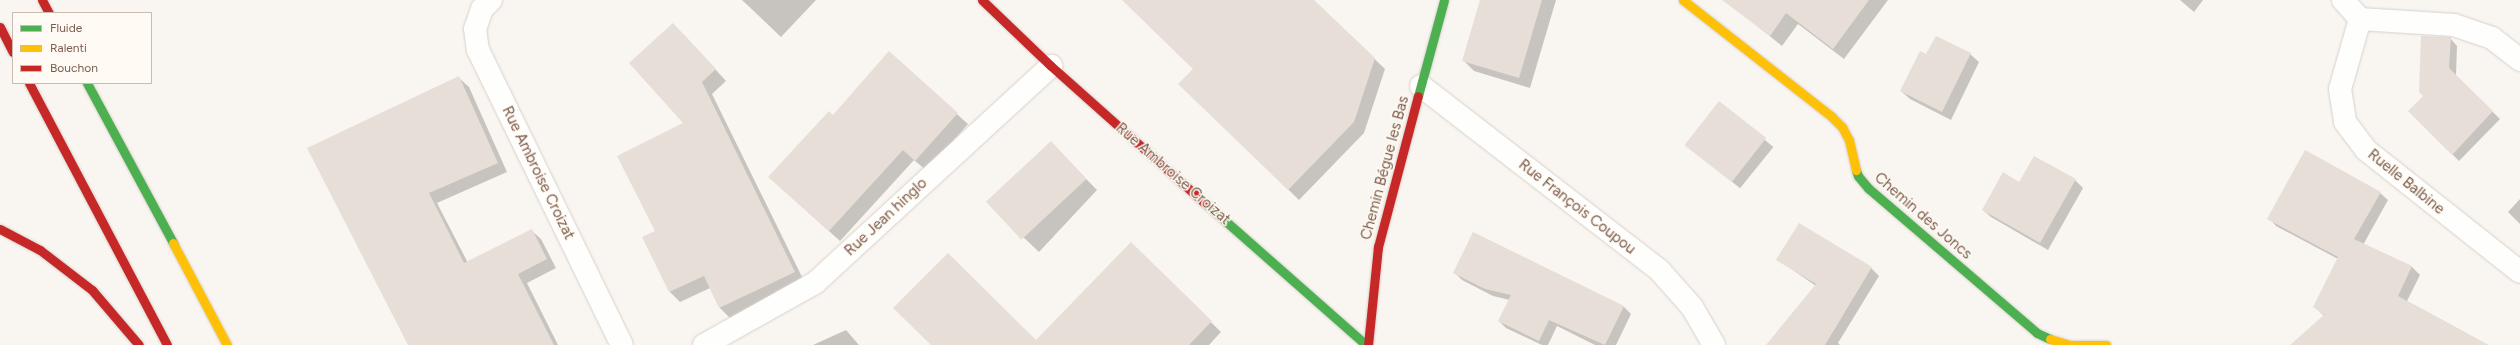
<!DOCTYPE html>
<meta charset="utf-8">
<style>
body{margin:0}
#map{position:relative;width:2520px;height:345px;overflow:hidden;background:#f9f5f0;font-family:Figtree,sans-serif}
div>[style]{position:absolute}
.shadow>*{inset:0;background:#0003;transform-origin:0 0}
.building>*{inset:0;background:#e6ded7;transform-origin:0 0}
.roads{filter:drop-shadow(0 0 1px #d7d1cb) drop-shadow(0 0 1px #d7d1cb)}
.street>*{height:22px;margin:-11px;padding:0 11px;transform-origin:11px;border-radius:11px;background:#fefefd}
.fast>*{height:9px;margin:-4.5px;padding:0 4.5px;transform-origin:4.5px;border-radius:4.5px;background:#4caf50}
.slow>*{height:9px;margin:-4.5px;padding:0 4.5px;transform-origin:4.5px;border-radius:4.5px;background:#ffc107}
.jam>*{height:9px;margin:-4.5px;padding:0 4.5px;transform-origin:4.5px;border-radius:4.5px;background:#c62828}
span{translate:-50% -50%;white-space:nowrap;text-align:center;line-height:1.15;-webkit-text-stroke:3px #fffaf3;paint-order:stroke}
.street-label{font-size:15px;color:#7a5c4d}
.legend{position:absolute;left:12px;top:12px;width:140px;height:72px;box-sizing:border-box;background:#fffaf3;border:1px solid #cabbb1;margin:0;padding:5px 7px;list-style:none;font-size:12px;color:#7a5c4d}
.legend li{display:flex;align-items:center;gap:8px;height:20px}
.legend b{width:20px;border:1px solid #cabbb1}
</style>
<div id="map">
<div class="shadow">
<i style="clip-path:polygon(742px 0,816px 0,781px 37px)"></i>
<i style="clip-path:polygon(1123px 0,1313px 0,1385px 69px,1364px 133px,1299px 200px,1190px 94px,1194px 69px)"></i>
<i style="clip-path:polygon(1481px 0,1556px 0,1530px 88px,1474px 71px,1463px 60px)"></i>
<i style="clip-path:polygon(1756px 0,1888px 0,1844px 59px,1798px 24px,1782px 46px,1745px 16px)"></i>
<i style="clip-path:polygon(2180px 0,2203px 0,2194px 12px)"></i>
<i style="clip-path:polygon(684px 35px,726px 81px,712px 94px,805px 283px,730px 318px,720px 308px,710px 288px,680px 302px,670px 292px,656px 231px,685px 123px)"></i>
<i style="clip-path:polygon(2450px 38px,2457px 46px,2456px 76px,2500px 119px,2459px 161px,2409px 111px,2424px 96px)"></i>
<i style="clip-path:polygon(889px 53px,968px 124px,927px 171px,914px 160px,840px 241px,780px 187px,833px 116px)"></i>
<i style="clip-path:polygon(1970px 54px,1979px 62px,1951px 120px,1910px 99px,1901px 91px,1927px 56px)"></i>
<i style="clip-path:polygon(459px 78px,469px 87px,507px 172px,437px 203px,468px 263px,531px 230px,541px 239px,556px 268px,527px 283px,558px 345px,413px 345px,308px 149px)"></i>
<i style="left:1719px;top:103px;width:70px;height:53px;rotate:39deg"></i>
<i style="clip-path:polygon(1051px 143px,1097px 190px,1039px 252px,1001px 216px)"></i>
<i style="clip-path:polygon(2075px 180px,2083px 188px,2048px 250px,1991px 217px,1983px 210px,2020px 183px)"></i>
<i style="clip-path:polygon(2380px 193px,2388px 200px,2363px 245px,2412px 267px,2420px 275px,2407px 301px,2488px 345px,2292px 345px,2324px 316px,2315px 307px,2338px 259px,2276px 226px,2269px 218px)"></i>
<i style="clip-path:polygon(2520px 199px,2520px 224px,2508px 212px)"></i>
<i style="clip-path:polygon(1799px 224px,1871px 268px,1879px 276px,1838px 343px,1840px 345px,1768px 345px,1816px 286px,1777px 259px)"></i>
<i style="clip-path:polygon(1474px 234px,1624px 307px,1631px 314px,1616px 345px,1595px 345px,1557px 326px,1548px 345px,1542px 345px,1506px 328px,1499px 321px,1510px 300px,1493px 296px,1462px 280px,1455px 273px)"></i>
<i style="clip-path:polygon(1131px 243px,1221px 332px,1209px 345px,932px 345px,1036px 341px)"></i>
<i style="clip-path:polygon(846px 330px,859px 345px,813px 345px)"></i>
</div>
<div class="building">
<i style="clip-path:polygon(1122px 0,1314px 0,1375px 58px,1354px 122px,1288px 190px,1178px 84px,1193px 69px)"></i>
<i style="clip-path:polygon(1480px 0,1542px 0,1519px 78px,1462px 61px)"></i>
<i style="clip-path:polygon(1722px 0,1869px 0,1833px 49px,1786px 13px,1770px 36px)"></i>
<i style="clip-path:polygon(673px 23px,716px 69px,702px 82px,795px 272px,719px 308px,704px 276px,669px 292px,642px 237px,655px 231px,617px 156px,683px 123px,629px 63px)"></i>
<i style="clip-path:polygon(1936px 36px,1971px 53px,1942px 112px,1900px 91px,1920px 51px,1926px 54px)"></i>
<i style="clip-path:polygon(2421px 36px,2451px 37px,2449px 68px,2493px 111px,2452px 155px,2408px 111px,2423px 96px,2419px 92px)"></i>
<i style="clip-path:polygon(889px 51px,958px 113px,915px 161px,903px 150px,829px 231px,768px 177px,829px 111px,833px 115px)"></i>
<i style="clip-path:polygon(459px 76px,498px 163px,429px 193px,464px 263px,532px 229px,547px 259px,518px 274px,554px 345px,408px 345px,307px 148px)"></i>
<i style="left:1719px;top:101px;width:60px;height:56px;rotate:38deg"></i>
<i style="left:1051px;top:141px;width:52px;height:89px;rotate:47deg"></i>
<i style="clip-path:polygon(2305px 150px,2381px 192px,2354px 239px,2412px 266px,2398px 296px,2488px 345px,2290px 345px,2324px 315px,2313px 307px,2338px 257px,2267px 219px)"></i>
<i style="clip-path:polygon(2034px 156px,2076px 179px,2040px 243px,1982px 210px,2003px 172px,2019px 182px)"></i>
<i style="clip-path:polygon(1799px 223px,1872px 267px,1825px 345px,1766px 345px,1816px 284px,1776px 260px)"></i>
<i style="clip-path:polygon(1473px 232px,1624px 306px,1605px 345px,1549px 320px,1539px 341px,1498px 321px,1511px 295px,1485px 289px,1453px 273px)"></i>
<i style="clip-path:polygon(1131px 242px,1212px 321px,1189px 345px,931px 345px,893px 308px,948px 253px,1036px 340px)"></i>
</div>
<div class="roads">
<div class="street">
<i style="left:491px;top:0;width:13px;rotate:135deg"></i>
<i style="left:482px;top:9px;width:21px;rotate:109deg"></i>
<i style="left:475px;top:29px;width:21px;rotate:82deg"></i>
<i style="left:478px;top:50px;width:328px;rotate:64deg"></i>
<i style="left:2343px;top:0;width:25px;rotate:48deg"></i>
<i style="left:2360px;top:19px;width:94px;rotate:3.7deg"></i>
<i style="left:2454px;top:25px;width:40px;rotate:18.9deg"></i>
<i style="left:2492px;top:38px;width:36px;rotate:38deg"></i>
<i style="left:2360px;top:19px;width:73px;rotate:105.9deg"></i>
<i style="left:2340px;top:89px;width:33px;rotate:81deg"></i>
<i style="left:2345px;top:122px;width:35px;rotate:53deg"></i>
<i style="left:2366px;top:150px;width:196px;rotate:38.4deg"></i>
<i style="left:1421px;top:86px;width:302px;rotate:37.7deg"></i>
<i style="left:1660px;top:271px;width:48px;rotate:48.4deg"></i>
<i style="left:1692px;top:307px;width:44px;rotate:59.9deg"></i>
<i style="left:704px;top:345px;width:127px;rotate:-29.2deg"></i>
<i style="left:815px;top:283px;width:321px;rotate:-42.6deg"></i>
</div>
<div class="fast">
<i style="left:87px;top:83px;width:182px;rotate:61.7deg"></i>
<i style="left:1418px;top:96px;width:99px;rotate:-74.8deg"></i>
<i style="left:1856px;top:170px;width:6px;rotate:72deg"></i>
<i style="left:1858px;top:176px;width:16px;rotate:50deg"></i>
<i style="left:1868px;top:188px;width:223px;rotate:40.6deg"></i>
<i style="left:2037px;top:333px;width:14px;rotate:25deg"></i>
<i style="left:1205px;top:203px;width:215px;rotate:41.4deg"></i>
</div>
<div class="slow">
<i style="left:1683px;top:0;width:188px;rotate:38.1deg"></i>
<i style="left:1831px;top:116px;width:16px;rotate:45deg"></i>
<i style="left:1842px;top:127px;width:15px;rotate:62deg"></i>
<i style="left:1849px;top:140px;width:31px;rotate:77deg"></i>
<i style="left:173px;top:243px;width:115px;rotate:62.1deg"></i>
<i style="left:2050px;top:339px;width:21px;rotate:17deg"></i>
<i style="left:2070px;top:345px;width:36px"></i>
</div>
<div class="jam">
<i style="left:42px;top:0;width:15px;rotate:62deg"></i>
<i style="left:982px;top:0;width:95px;rotate:43.7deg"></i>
<i style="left:1051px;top:66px;width:206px;rotate:41.7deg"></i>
<i style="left:0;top:27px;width:28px;rotate:63deg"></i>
<i style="left:29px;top:83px;width:296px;rotate:62.2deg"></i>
<i style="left:0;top:229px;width:45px;rotate:27.7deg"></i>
<i style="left:40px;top:250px;width:66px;rotate:37.6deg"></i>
<i style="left:92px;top:290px;width:72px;rotate:49.5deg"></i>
<i style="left:1368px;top:345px;width:99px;rotate:-84.2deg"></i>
<i style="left:1378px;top:247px;width:156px;rotate:-75.2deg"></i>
</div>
</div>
<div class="street-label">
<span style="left:1385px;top:168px;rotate:-75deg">Chemin Bégue les Bas</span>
<span style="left:538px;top:173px;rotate:64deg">Rue Ambroise Croizat</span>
<span style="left:1173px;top:174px;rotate:41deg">Rue Ambroise Croizat</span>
<span style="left:2406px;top:182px;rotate:39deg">Ruelle Balbine</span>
<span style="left:1577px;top:207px;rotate:38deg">Rue François Coupou</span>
<span style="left:1923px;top:216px;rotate:41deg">Chemin des Joncs</span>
<span style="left:886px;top:217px;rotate:-43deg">Rue Jean hinglo</span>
</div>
<ul class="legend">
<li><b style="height:5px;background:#4caf50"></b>Fluide</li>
<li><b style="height:5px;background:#ffc107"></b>Ralenti</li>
<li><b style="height:5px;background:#c62828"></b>Bouchon</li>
</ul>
</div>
